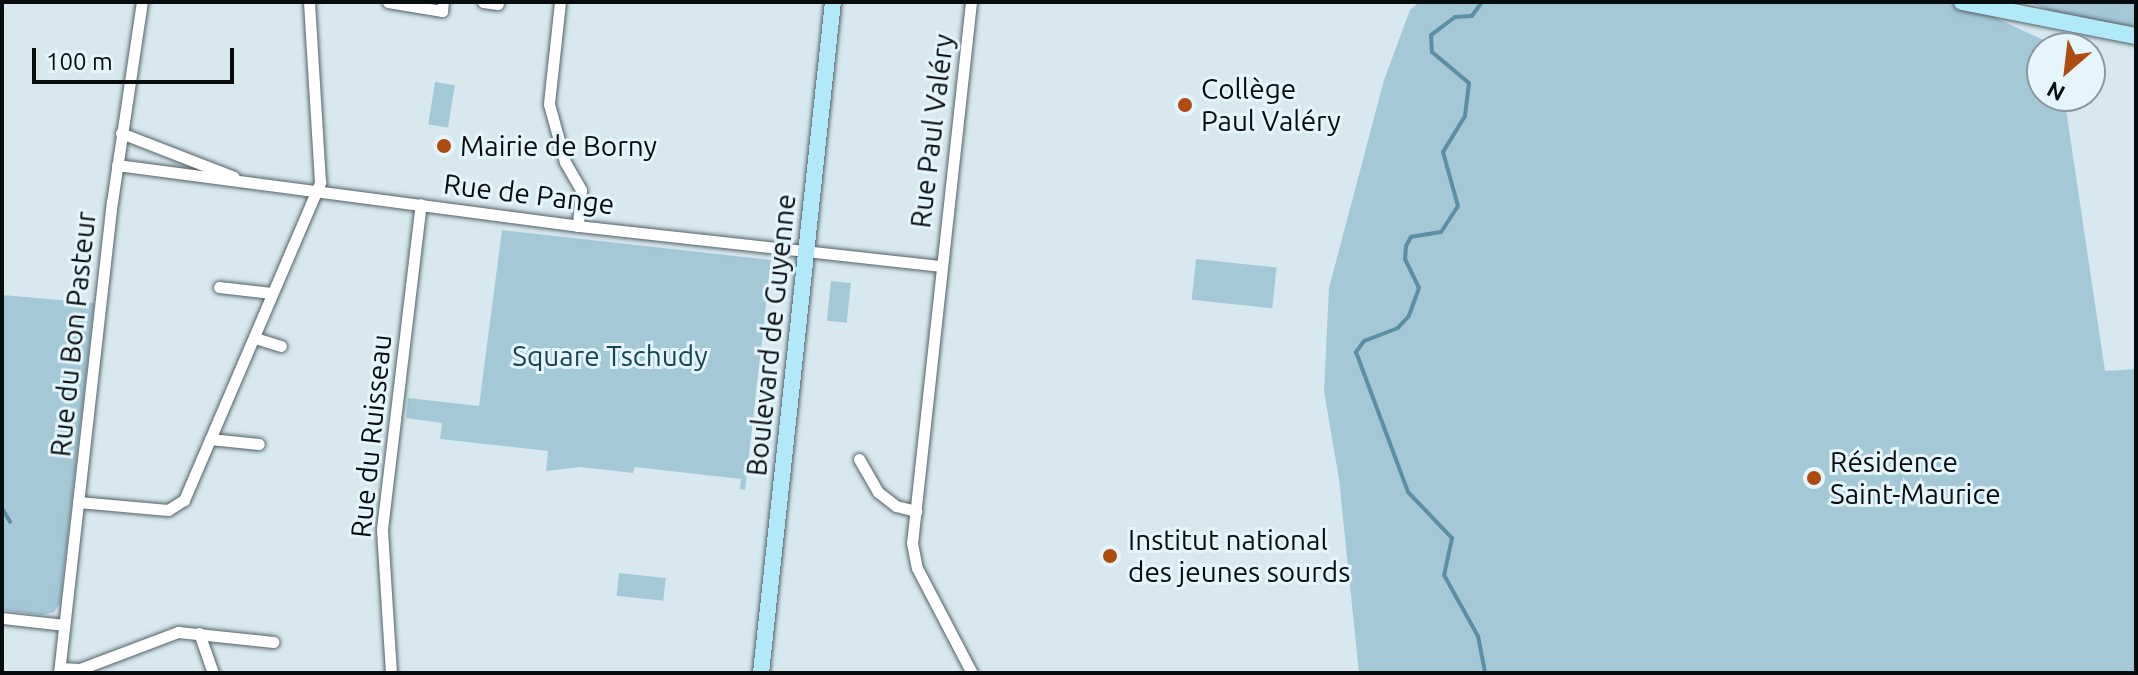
<!DOCTYPE html>
<meta charset="utf-8">
<style>
body{margin:0}
#map{position:relative;width:2138px;height:675px;overflow:hidden;background:#d7e8ef;font-family:Ubuntu,sans-serif}
div>[style]{position:absolute}
.green>*{inset:0;background:#a5c8d7;transform-origin:0 0}
.stream>*{height:4px;margin:-2px;padding:0 2px;transform-origin:2px;border-radius:2px;background:#5d8fa4}
.roads{filter:drop-shadow(0 0 2px #536167) drop-shadow(0 0 2px #536167)}
.street>*{height:11px;margin:-5.5px;padding:0 5.5px;transform-origin:5.5px;border-radius:5.5px;background:#fff}
.secondary>*{height:16px;margin:-8px;padding:0 8px;transform-origin:8px;border-radius:8px;background:#b2e9f8}
.dots>*{width:22px;height:22px;translate:-50% -50%;box-sizing:border-box;border:4px solid #e4f5fc;border-radius:50%}
span{translate:-50% -50%;white-space:nowrap;text-align:center;line-height:1.15;-webkit-text-stroke:6px #e4f5fc;paint-order:stroke}
.poi-label{font-size:28px;color:#070c0e}
.left{translate:0 -50%;text-align:left}
.street-label{font-size:28px;color:#070c0e}
.park-label{font-size:28px;color:#184555}
.frame{position:absolute;inset:0;border:4px solid #070c0e;pointer-events:none}
.north{position:absolute;left:2026px;top:32px;width:80px;height:80px;box-sizing:border-box;background:#e4f5fc;border:2px solid #8c989d;border-radius:50%;rotate:208deg;font-size:22px;font-weight:700;line-height:32px;text-align:center;color:#070c0e}
.north::after{content:'';display:block;margin:auto;width:28px;height:36px;background:#ae4c10;clip-path:polygon(50% 0,100% 100%,50% 72%,0 100%)}
.scale{position:absolute;left:32px;top:48px;width:202px;height:36px;box-sizing:border-box;border:4px solid #070c0e;border-top:0;padding-left:10px;font-size:24px;line-height:28px;white-space:nowrap;color:#070c0e;-webkit-text-stroke:6px #e4f5fc;paint-order:stroke}
</style>
<div id="map">
<div class="green">
<i style="clip-path:polygon(1419px 2px,1962px 2px,2056px 46px,2042px 48px,2042px 96px,2064px 96px,2105px 371px,2136px 369px,2136px 673px,1359px 673px,1339px 479px,1324px 391px,1329px 288px,1384px 80px,1410px 10px)"></i>
<i style="clip-path:polygon(2027px 2px,2136px 2px,2136px 27px,2064px 15px)"></i>
<i style="left:435px;top:82px;width:20px;height:43px;rotate:9deg"></i>
<i style="clip-path:polygon(502px 230px,771px 260px,745px 490px,740px 489px,741px 479px,635px 467px,633px 473px,580px 467px,546px 471px,548px 451px,440px 439px,442px 423px,406px 418px,408px 398px,479px 406px)"></i>
<i style="left:1196px;top:259px;width:81px;height:41px;rotate:6deg"></i>
<i style="left:831px;top:281px;width:20px;height:40px;rotate:6deg"></i>
<i style="clip-path:polygon(2px 295px,94px 303px,60px 603px,54px 612px,42px 615px,2px 610px)"></i>
<i style="left:619px;top:573px;width:47px;height:23px;rotate:6deg"></i>
</div>
<div class="stream">
<i style="left:1482px;top:2px;width:17px;rotate:126deg"></i>
<i style="left:1472px;top:16px;width:17px;rotate:177deg"></i>
<i style="left:1455px;top:17px;width:30px;rotate:143deg"></i>
<i style="left:1431px;top:35px;width:17px;rotate:87deg"></i>
<i style="left:1432px;top:52px;width:48px;rotate:40deg"></i>
<i style="left:1469px;top:83px;width:33px;rotate:97deg"></i>
<i style="left:1465px;top:116px;width:42px;rotate:121.4deg"></i>
<i style="left:1443px;top:152px;width:56px;rotate:74.5deg"></i>
<i style="left:1458px;top:206px;width:31px;rotate:123deg"></i>
<i style="left:1441px;top:232px;width:30px;rotate:171deg"></i>
<i style="left:1411px;top:237px;width:10px;rotate:119deg"></i>
<i style="left:1406px;top:246px;width:13px;rotate:94deg"></i>
<i style="left:1405px;top:259px;width:32px;rotate:64deg"></i>
<i style="left:1419px;top:288px;width:30px;rotate:110deg"></i>
<i style="left:1409px;top:316px;width:16px;rotate:133deg"></i>
<i style="left:1398px;top:328px;width:36px;rotate:159deg"></i>
<i style="left:1364px;top:341px;width:14px;rotate:126deg"></i>
<i style="left:1356px;top:352px;width:149px;rotate:69.6deg"></i>
<i style="left:1408px;top:492px;width:64px;rotate:46.3deg"></i>
<i style="left:1452px;top:538px;width:38px;rotate:102deg"></i>
<i style="left:1444px;top:575px;width:70px;rotate:60.9deg"></i>
<i style="left:1478px;top:636px;width:38px;rotate:79deg"></i>
<i style="left:2px;top:508px;width:16px;rotate:60deg"></i>
</div>
<div class="roads">
<div class="street">
<i style="left:388px;top:2px;width:55px;rotate:9.5deg"></i>
<i style="left:442px;top:11px;width:9px;rotate:-84deg"></i>
<i style="left:483px;top:2px;width:15px;rotate:8deg"></i>
<i style="left:560px;top:2px;width:103px;rotate:96.2deg"></i>
<i style="left:549px;top:104px;width:60px;rotate:74.6deg"></i>
<i style="left:565px;top:162px;width:32px;rotate:60deg"></i>
<i style="left:581px;top:190px;width:36px;rotate:95deg"></i>
<i style="left:971px;top:2px;width:544px;rotate:96.22deg"></i>
<i style="left:912px;top:543px;width:25px;rotate:79deg"></i>
<i style="left:917px;top:568px;width:119px;rotate:62.4deg"></i>
<i style="left:121px;top:133px;width:121px;rotate:21.3deg"></i>
<i style="left:117px;top:165px;width:465px;rotate:7.5deg"></i>
<i style="left:578px;top:226px;width:365px;rotate:6.3deg"></i>
<i style="left:219px;top:287px;width:53px;rotate:6.5deg"></i>
<i style="left:255px;top:338px;width:27px;rotate:17deg"></i>
<i style="left:210px;top:439px;width:49px;rotate:5.8deg"></i>
<i style="left:859px;top:459px;width:38px;rotate:60deg"></i>
<i style="left:878px;top:492px;width:23px;rotate:38deg"></i>
<i style="left:896px;top:506px;width:21px;rotate:14deg"></i>
<i style="left:78px;top:502px;width:90px;rotate:5.1deg"></i>
<i style="left:168px;top:510px;width:19px;rotate:-32deg"></i>
<i style="left:184px;top:500px;width:346px;rotate:-66.8deg"></i>
<i style="left:320px;top:182px;width:180px;rotate:-93.5deg"></i>
<i style="left:2px;top:618px;width:62px;rotate:6.4deg"></i>
<i style="left:199px;top:633px;width:42px;rotate:70.7deg"></i>
<i style="left:60px;top:668px;width:20px;rotate:3deg"></i>
<i style="left:80px;top:669px;width:105px;rotate:-20.7deg"></i>
<i style="left:178px;top:632px;width:96px;rotate:6deg"></i>
<i style="left:59px;top:673px;width:474px;rotate:-83.6deg"></i>
<i style="left:112px;top:202px;width:202px;rotate:-81.5deg"></i>
<i style="left:391px;top:673px;width:144px;rotate:-93.6deg"></i>
<i style="left:382px;top:529px;width:327px;rotate:-83.2deg"></i>
</div>
<div class="secondary">
<i style="left:1962px;top:2px;width:177px;rotate:11.1deg"></i>
<i style="left:761px;top:673px;width:675px;rotate:-83.88deg"></i>
</div>
</div>
<div class="dots">
<i style="left:1185px;top:105px;background:#ae4c10"></i>
<i style="left:444px;top:146px;background:#ae4c10"></i>
<i style="left:1814px;top:478px;background:#ae4c10"></i>
<i style="left:1110px;top:556px;background:#ae4c10"></i>
</div>
<div class="poi-label">
<span class="left" style="left:1201px;top:105px">Collège<br>Paul Valéry</span>
<span class="left" style="left:460px;top:146px">Mairie de Borny</span>
<span class="left" style="left:1830px;top:478px">Résidence<br>Saint-Maurice</span>
<span class="left" style="left:1128px;top:556px">Institut national<br>des jeunes sourds</span>
</div>
<div class="street-label">
<span style="left:932px;top:131px;rotate:-83deg">Rue Paul Valéry</span>
<span style="left:529px;top:194px;rotate:7deg">Rue de Pange</span>
<span style="left:73px;top:334px;rotate:-84deg">Rue du Bon Pasteur</span>
<span style="left:771px;top:335px;rotate:-84deg">Boulevard de Guyenne</span>
<span style="left:371px;top:436px;rotate:-84deg">Rue du Ruisseau</span>
</div>
<div class="park-label">
<span style="left:610px;top:356px">Square Tschudy</span>
</div>
<div class="frame"></div>
<div class="north">N</div>
<div class="scale">100 m</div>
</div>
